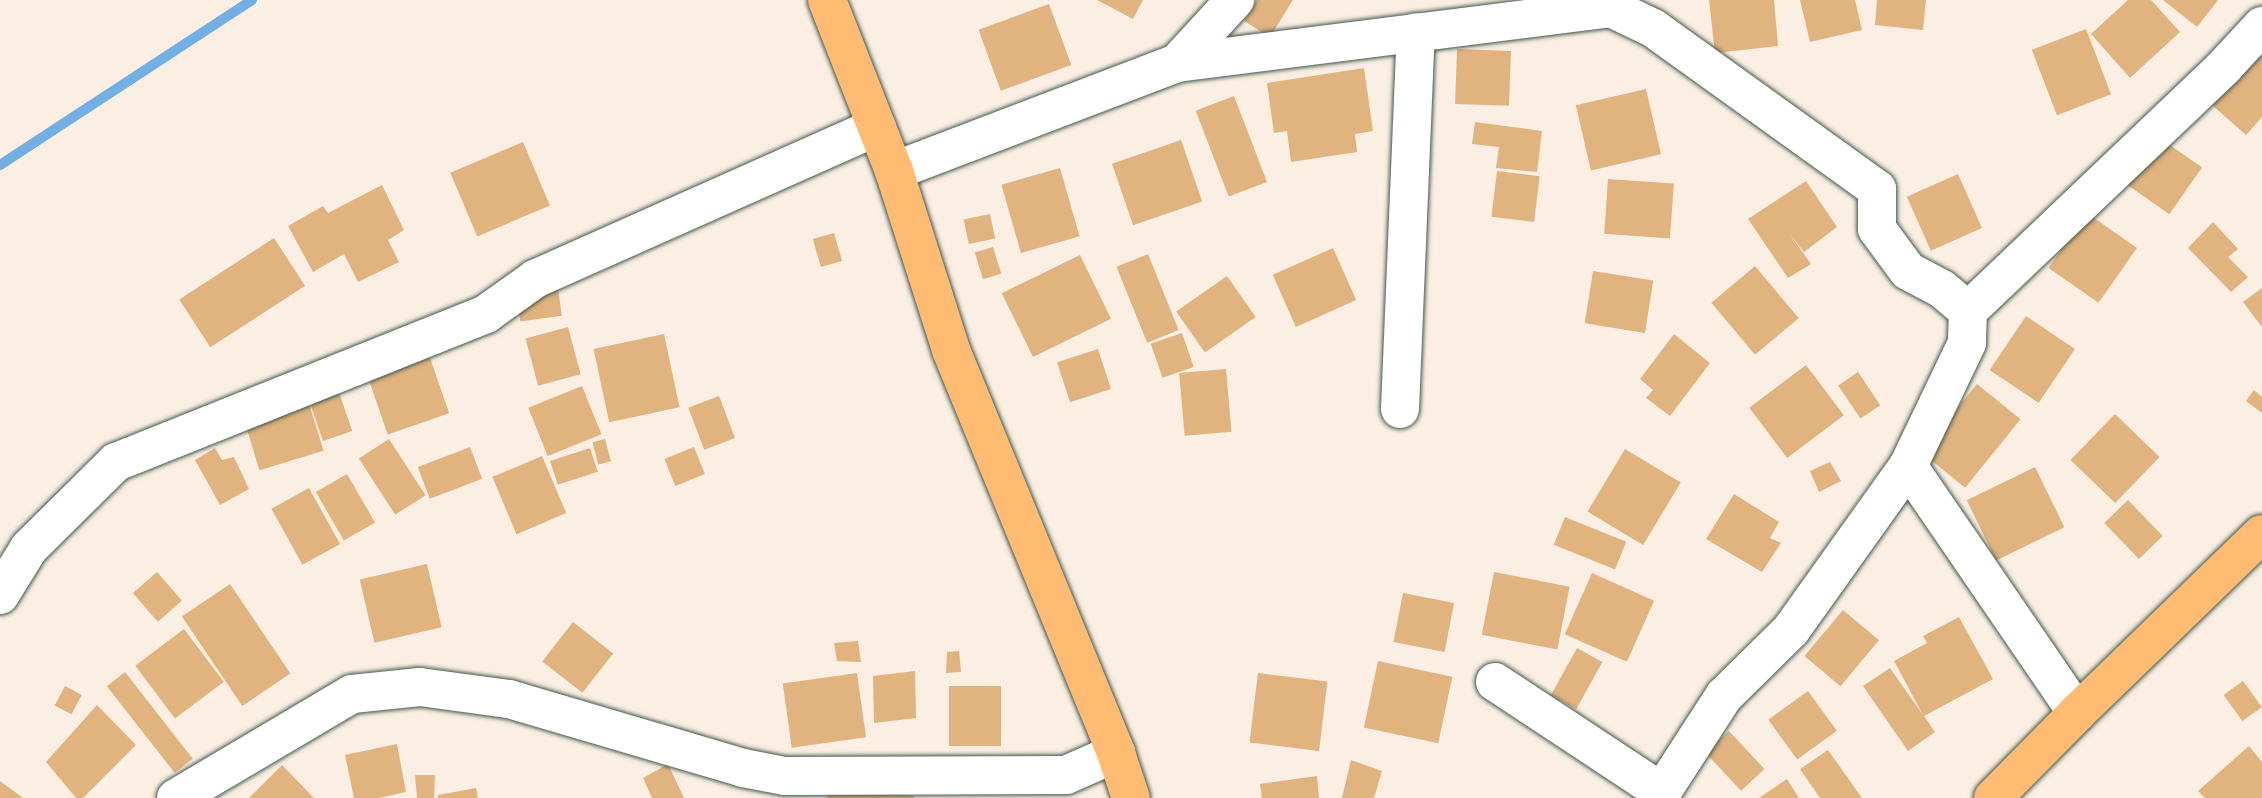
<!DOCTYPE html>
<style>
body{margin:0}
#map{position:relative;width:2262px;height:798px;overflow:hidden;background:#faefe2;font-family:Itim,sans-serif}
div>[style]{position:absolute}
.stream>*{height:10px;margin:-5px;padding:0 5px;transform-origin:5px;border-radius:5px;background:#72afe4}
.building>*{inset:0;background:#e1b37f;transform-origin:0 0}
.roads{filter:drop-shadow(0 0 2px #40584e) drop-shadow(0 0 2px #40584e)}
.minor>*{height:38px;margin:-19px;padding:0 19px;transform-origin:19px;border-radius:19px;background:#fff}
.major>*{height:38px;margin:-19px;padding:0 19px;transform-origin:19px;border-radius:19px;background:#ffbb71}
.highway>*{height:38px;margin:-19px;padding:0 19px;transform-origin:19px;border-radius:19px;background:#ffbb71}
span{translate:-50% -50%;white-space:nowrap;text-align:center;line-height:1.15;-webkit-text-stroke:5px #fff;paint-order:stroke}
</style>
<div id="map">
<div class="stream">
<i style="left:0;top:165px;width:301px;rotate:-33.2deg"></i>
</div>
<div class="building">
<i style="clip-path:polygon(1097px 0,1143px 0,1133px 19px)"></i>
<i style="clip-path:polygon(1257px 0,1293px 0,1270px 37px,1244px 21px)"></i>
<i style="clip-path:polygon(1709px 0,1774px 0,1778px 46px,1715px 53px)"></i>
<i style="clip-path:polygon(1800px 0,1855px 0,1862px 30px,1810px 42px)"></i>
<i style="clip-path:polygon(1877px 0,1926px 0,1923px 30px,1875px 25px)"></i>
<i style="clip-path:polygon(2128px 0,2151px 0,2180px 32px,2130px 78px,2091px 34px)"></i>
<i style="clip-path:polygon(2163px 0,2218px 0,2197px 27px)"></i>
<i style="left:1049px;top:4px;width:65px;height:75px;rotate:70deg"></i>
<i style="left:2086px;top:29px;width:70px;height:58px;rotate:69deg"></i>
<i style="clip-path:polygon(2249px 45px,2262px 56px,2262px 117px,2246px 135px,2203px 97px)"></i>
<i style="left:1457px;top:49px;width:54px;height:55px;rotate:2deg"></i>
<i style="clip-path:polygon(1364px 68px,1373px 131px,1355px 134px,1357px 152px,1291px 162px,1287px 131px,1274px 133px,1267px 83px)"></i>
<i style="left:1646px;top:89px;width:67px;height:72px;rotate:77deg"></i>
<i style="left:1234px;top:96px;width:92px;height:41px;rotate:69deg"></i>
<i style="clip-path:polygon(1475px 122px,1542px 131px,1537px 172px,1496px 168px,1499px 147px,1472px 144px)"></i>
<i style="left:2157px;top:136px;width:55px;height:57px;rotate:35deg"></i>
<i style="left:1181px;top:140px;width:65px;height:73px;rotate:71deg"></i>
<i style="left:523px;top:142px;width:69px;height:79px;rotate:67deg"></i>
<i style="left:1060px;top:168px;width:71px;height:61px;rotate:74deg"></i>
<i style="left:1497px;top:171px;width:43px;height:46px;rotate:7deg"></i>
<i style="left:1958px;top:174px;width:59px;height:56px;rotate:66deg"></i>
<i style="left:1608px;top:179px;width:66px;height:55px;rotate:4deg"></i>
<i style="clip-path:polygon(1806px 181px,1837px 227px,1804px 252px,1789px 233px,1811px 264px,1788px 278px,1748px 219px)"></i>
<i style="clip-path:polygon(382px 185px,404px 230px,388px 240px,399px 262px,358px 282px,344px 254px,313px 272px,288px 226px,323px 206px,328px 213px)"></i>
<i style="left:2087px;top:213px;width:61px;height:67px;rotate:35deg"></i>
<i style="left:990px;top:214px;width:25px;height:27px;rotate:78deg"></i>
<i style="clip-path:polygon(2213px 222px,2238px 249px,2228px 257px,2248px 277px,2231px 292px,2188px 248px)"></i>
<i style="left:834px;top:233px;width:29px;height:22px;rotate:74deg"></i>
<i style="left:274px;top:238px;width:57px;height:113px;rotate:57deg"></i>
<i style="left:993px;top:247px;width:28px;height:19px;rotate:73deg"></i>
<i style="left:1333px;top:248px;width:57px;height:66px;rotate:66deg"></i>
<i style="left:1148px;top:254px;width:82px;height:34px;rotate:68deg"></i>
<i style="left:1080px;top:255px;width:71px;height:87px;rotate:64deg"></i>
<i style="left:1755px;top:266px;width:68px;height:57px;rotate:50deg"></i>
<i style="left:1593px;top:271px;width:61px;height:53px;rotate:9deg"></i>
<i style="left:1227px;top:276px;width:50px;height:62px;rotate:55deg"></i>
<i style="left:558px;top:288px;width:28px;height:42px;rotate:82deg"></i>
<i style="clip-path:polygon(2262px 288px,2262px 327px,2243px 302px)"></i>
<i style="left:2026px;top:316px;width:59px;height:65px;rotate:34deg"></i>
<i style="left:568px;top:327px;width:49px;height:44px;rotate:75deg"></i>
<i style="left:1182px;top:333px;width:36px;height:33px;rotate:71deg"></i>
<i style="left:664px;top:334px;width:75px;height:72px;rotate:78deg"></i>
<i style="clip-path:polygon(1674px 334px,1710px 363px,1670px 416px,1646px 398px,1653px 390px,1640px 379px)"></i>
<i style="left:427px;top:349px;width:68px;height:65px;rotate:71deg"></i>
<i style="left:1098px;top:349px;width:42px;height:43px;rotate:72deg"></i>
<i style="left:1806px;top:365px;width:63px;height:71px;rotate:53deg"></i>
<i style="left:1226px;top:369px;width:63px;height:47px;rotate:85deg"></i>
<i style="left:1858px;top:372px;width:40px;height:24px;rotate:56deg"></i>
<i style="left:334px;top:378px;width:56px;height:31px;rotate:71deg"></i>
<i style="left:1977px;top:384px;width:56px;height:88px;rotate:39deg"></i>
<i style="left:582px;top:386px;width:52px;height:58px;rotate:68deg"></i>
<i style="clip-path:polygon(2254px 390px,2262px 397px,2262px 413px,2246px 401px)"></i>
<i style="left:719px;top:396px;width:45px;height:33px;rotate:69deg"></i>
<i style="left:308px;top:400px;width:53px;height:67px;rotate:73deg"></i>
<i style="left:2115px;top:414px;width:62px;height:64px;rotate:44deg"></i>
<i style="left:389px;top:439px;width:67px;height:36px;rotate:57deg"></i>
<i style="left:605px;top:439px;width:23px;height:13px;rotate:75deg"></i>
<i style="left:470px;top:447px;width:34px;height:56px;rotate:69deg"></i>
<i style="left:694px;top:447px;width:29px;height:32px;rotate:68deg"></i>
<i style="clip-path:polygon(215px 448px,222px 460px,234px 457px,249px 489px,220px 505px,195px 460px)"></i>
<i style="left:590px;top:448px;width:25px;height:42px;rotate:72deg"></i>
<i style="left:1625px;top:449px;width:65px;height:73px;rotate:31deg"></i>
<i style="left:542px;top:456px;width:62px;height:54px;rotate:67deg"></i>
<i style="clip-path:polygon(1830px 462px,1841px 481px,1819px 492px,1810px 471px)"></i>
<i style="left:2035px;top:467px;width:67px;height:76px;rotate:64deg"></i>
<i style="left:347px;top:474px;width:56px;height:36px;rotate:60deg"></i>
<i style="left:309px;top:488px;width:64px;height:43px;rotate:61deg"></i>
<i style="clip-path:polygon(1734px 494px,1779px 522px,1770px 538px,1781px 543px,1762px 572px,1706px 539px)"></i>
<i style="left:2128px;top:500px;width:50px;height:33px;rotate:46deg"></i>
<i style="left:1565px;top:517px;width:66px;height:30px;rotate:22deg"></i>
<i style="left:427px;top:564px;width:65px;height:69px;rotate:77deg"></i>
<i style="left:157px;top:572px;width:38px;height:32px;rotate:49deg"></i>
<i style="left:1494px;top:572px;width:77px;height:64px;rotate:11deg"></i>
<i style="left:1592px;top:573px;width:68px;height:67px;rotate:24deg"></i>
<i style="left:230px;top:584px;width:108px;height:58px;rotate:56deg"></i>
<i style="left:1403px;top:593px;width:52px;height:50px;rotate:11deg"></i>
<i style="left:1843px;top:610px;width:47px;height:60px;rotate:40deg"></i>
<i style="clip-path:polygon(1959px 617px,1993px 679px,1924px 716px,1935px 732px,1908px 751px,1863px 686px,1890px 668px,1923px 715px,1894px 661px,1927px 643px,1923px 636px)"></i>
<i style="left:573px;top:622px;width:51px;height:50px;rotate:38deg"></i>
<i style="left:184px;top:629px;width:66px;height:61px;rotate:53deg"></i>
<i style="clip-path:polygon(858px 641px,861px 662px,837px 661px,834px 643px)"></i>
<i style="left:1577px;top:648px;width:29px;height:54px;rotate:29deg"></i>
<i style="clip-path:polygon(959px 651px,961px 672px,946px 673px,947px 652px)"></i>
<i style="left:1378px;top:661px;width:76px;height:68px;rotate:12deg"></i>
<i style="clip-path:polygon(915px 671px,916px 718px,874px 723px,873px 676px)"></i>
<i style="left:125px;top:672px;width:110px;height:23px;rotate:52deg"></i>
<i style="left:857px;top:673px;width:65px;height:75px;rotate:82deg"></i>
<i style="left:1258px;top:673px;width:70px;height:70px;rotate:7deg"></i>
<i style="left:2243px;top:681px;width:32px;height:24px;rotate:54deg"></i>
<i style="left:65px;top:686px;width:19px;height:22px;rotate:28deg"></i>
<i style="left:949px;top:686px;width:52px;height:60px"></i>
<i style="left:1808px;top:691px;width:49px;height:49px;rotate:54deg"></i>
<i style="clip-path:polygon(97px 705px,136px 745px,83px 798px,76px 798px,46px 762px)"></i>
<i style="left:1729px;top:731px;width:52px;height:32px;rotate:47deg"></i>
<i style="clip-path:polygon(397px 744px,406px 792px,379px 798px,354px 798px,345px 755px)"></i>
<i style="clip-path:polygon(2249px 746px,2262px 762px,2262px 798px,2205px 798px,2198px 791px)"></i>
<i style="clip-path:polygon(1828px 750px,1862px 798px,1820px 798px,1800px 769px)"></i>
<i style="clip-path:polygon(1351px 760px,1382px 771px,1374px 798px,1342px 798px)"></i>
<i style="clip-path:polygon(668px 764px,684px 798px,652px 798px,643px 778px)"></i>
<i style="clip-path:polygon(282px 765px,314px 798px,249px 798px)"></i>
<i style="clip-path:polygon(415px 775px,435px 775px,434px 798px,417px 798px)"></i>
<i style="clip-path:polygon(1317px 776px,1319px 798px,1262px 798px,1260px 784px)"></i>
<i style="clip-path:polygon(1787px 779px,1799px 798px,1759px 798px)"></i>
<i style="clip-path:polygon(0 781px,23px 798px,0 798px)"></i>
<i style="clip-path:polygon(828px 787px,914px 796px,914px 798px,827px 798px)"></i>
<i style="clip-path:polygon(476px 788px,478px 798px,438px 798px,438px 795px)"></i>
</div>
<div class="roads">
<div class="minor">
<i style="left:1177px;top:63px;width:86px;rotate:-47.4deg"></i>
<i style="left:894px;top:171px;width:303px;rotate:-20.9deg"></i>
<i style="left:1177px;top:63px;width:437px;rotate:-7.2deg"></i>
<i style="left:1611px;top:8px;width:47px;rotate:25.5deg"></i>
<i style="left:1653px;top:28px;width:276px;rotate:35.7deg"></i>
<i style="left:1877px;top:189px;width:40px;rotate:90deg"></i>
<i style="left:1877px;top:229px;width:52px;rotate:53.6deg"></i>
<i style="left:1908px;top:271px;width:38px;rotate:28deg"></i>
<i style="left:1942px;top:289px;width:34px;rotate:40deg"></i>
<i style="left:1968px;top:311px;width:32px;rotate:92deg"></i>
<i style="left:1967px;top:343px;width:136px;rotate:115.6deg"></i>
<i style="left:1908px;top:466px;width:201px;rotate:125.5deg"></i>
<i style="left:1791px;top:630px;width:94px;rotate:135.4deg"></i>
<i style="left:1724px;top:696px;width:121px;rotate:122.9deg"></i>
<i style="left:1968px;top:311px;width:354px;rotate:-43.6deg"></i>
<i style="left:2224px;top:67px;width:56px;rotate:-47.2deg"></i>
<i style="left:1400px;top:409px;width:377px;rotate:-87.6deg"></i>
<i style="left:1908px;top:466px;width:299px;rotate:55.6deg"></i>
<i style="left:0;top:595px;width:55px;rotate:-58.3deg"></i>
<i style="left:29px;top:548px;width:122px;rotate:-44.7deg"></i>
<i style="left:116px;top:462px;width:399px;rotate:-21.8deg"></i>
<i style="left:486px;top:314px;width:60px;rotate:-35.5deg"></i>
<i style="left:535px;top:279px;width:374px;rotate:-24deg"></i>
<i style="left:1495px;top:682px;width:200px;rotate:33.4deg"></i>
<i style="left:176px;top:798px;width:204px;rotate:-30.6deg"></i>
<i style="left:352px;top:694px;width:68px;rotate:-5.9deg"></i>
<i style="left:420px;top:687px;width:90px;rotate:7.7deg"></i>
<i style="left:509px;top:699px;width:244px;rotate:16.4deg"></i>
<i style="left:743px;top:768px;width:43px;rotate:10.8deg"></i>
<i style="left:785px;top:776px;width:281px;rotate:-0.2deg"></i>
<i style="left:1066px;top:775px;width:55px;rotate:-23.7deg"></i>
</div>
<div class="major">
<i style="left:827px;top:0;width:184px;rotate:68.6deg"></i>
<i style="left:894px;top:171px;width:188px;rotate:72.3deg"></i>
<i style="left:951px;top:350px;width:435px;rotate:67.7deg"></i>
<i style="left:1116px;top:753px;width:47px;rotate:71.6deg"></i>
</div>
<div class="highway">
<i style="left:1993px;top:798px;width:120px;rotate:-45.3deg"></i>
<i style="left:2077px;top:713px;width:257px;rotate:-44.1deg"></i>
</div>
</div>
</div>
